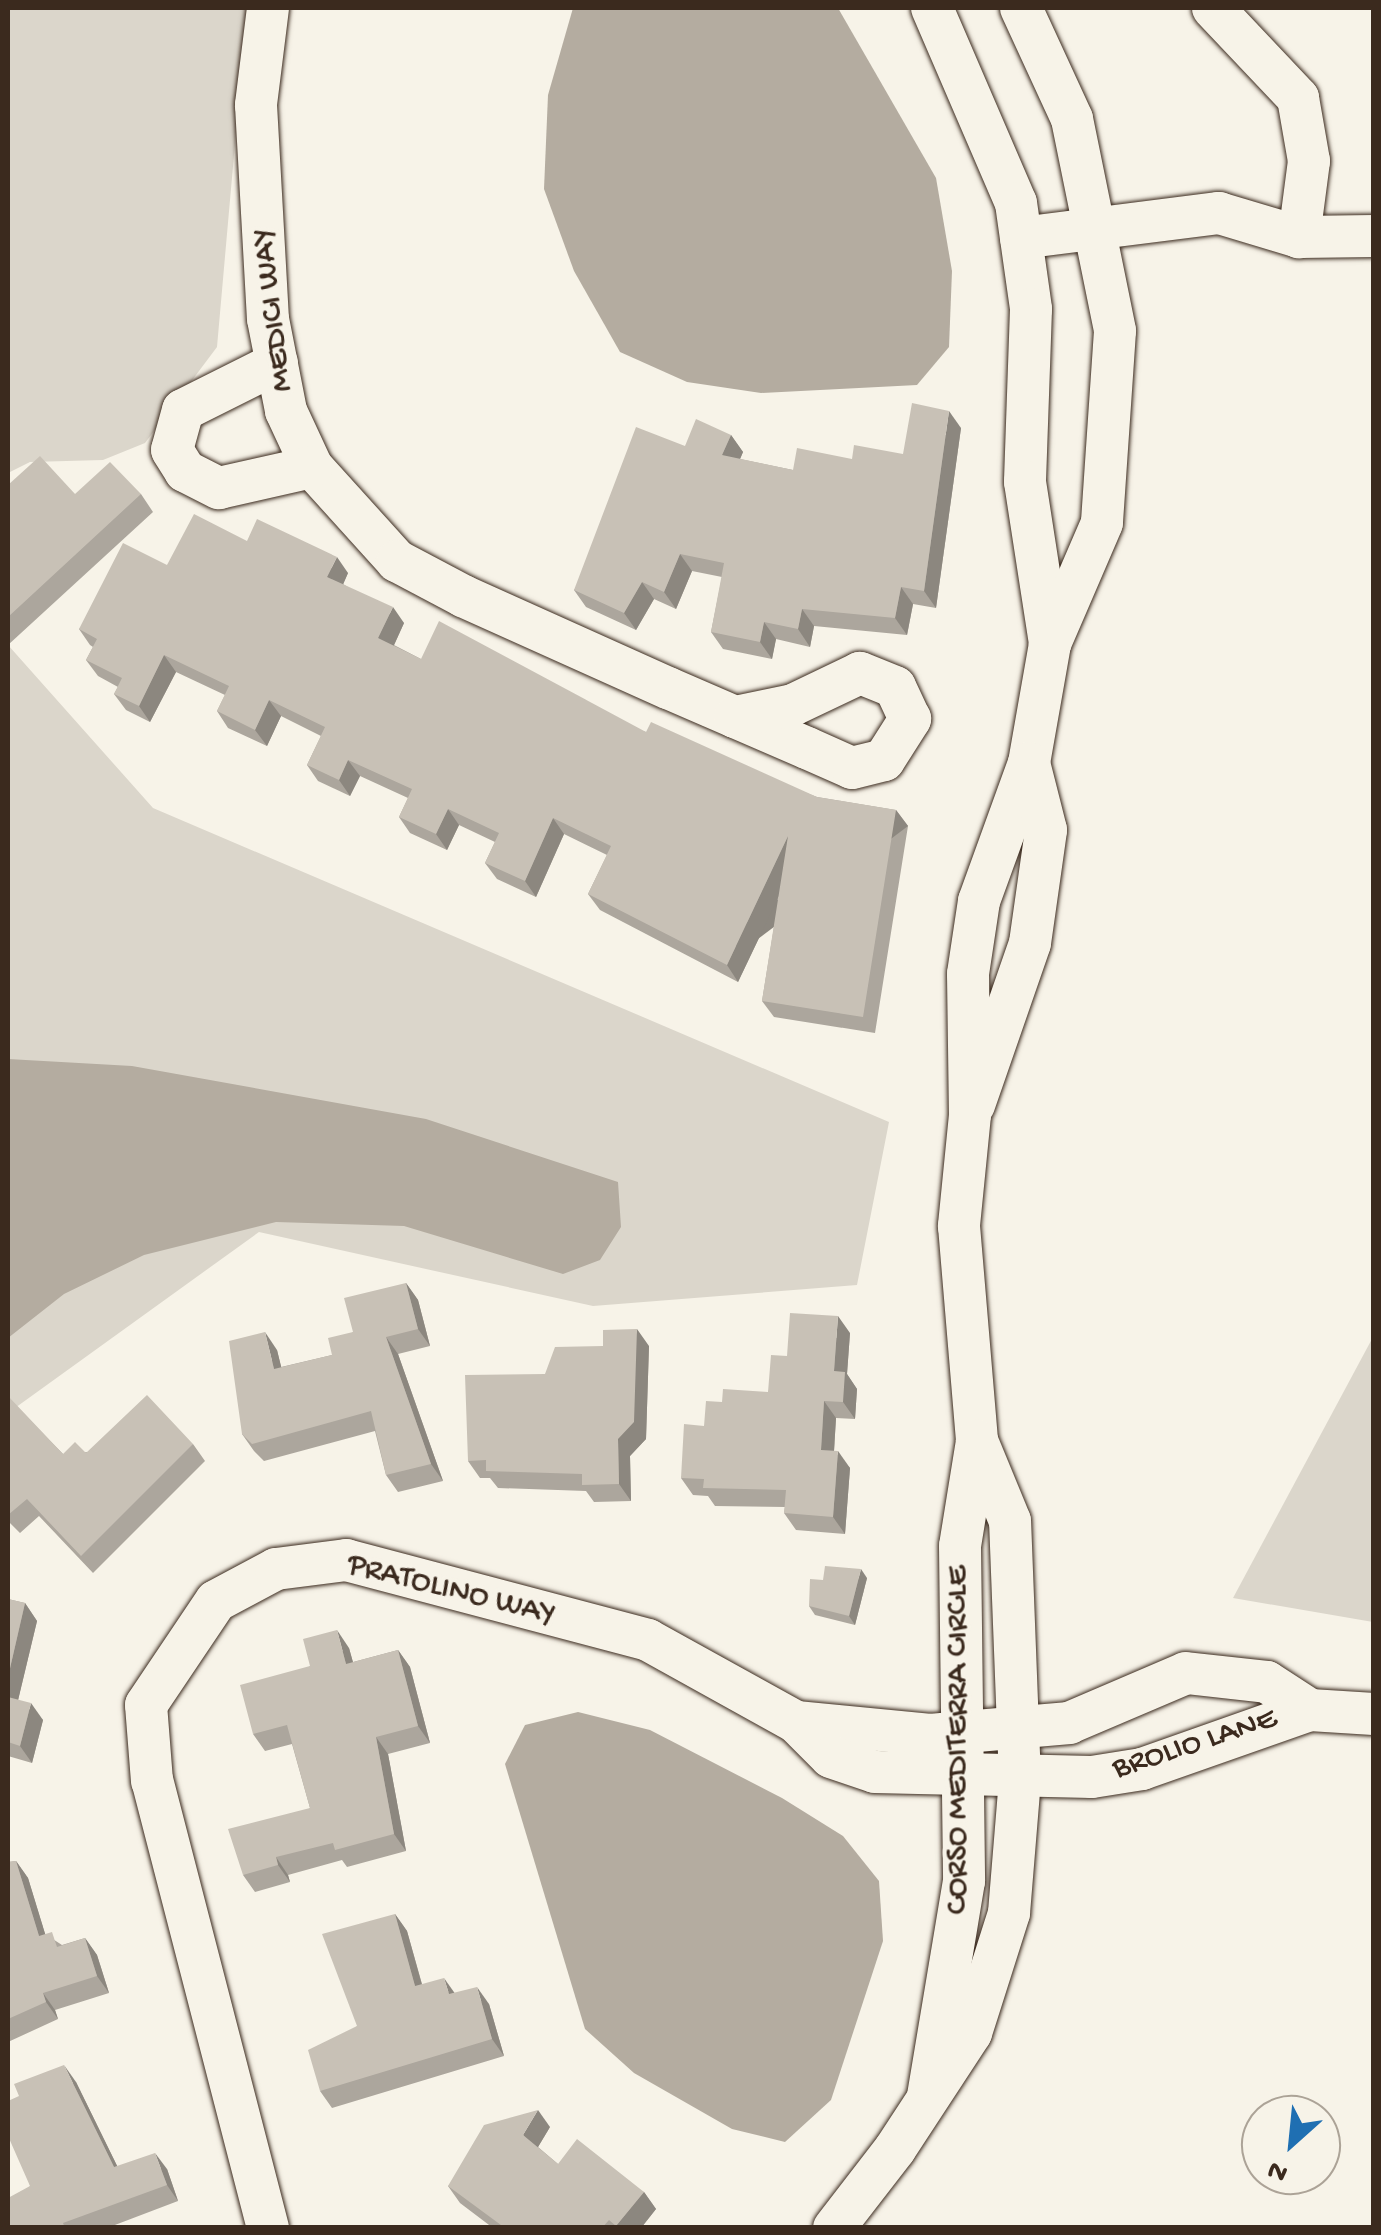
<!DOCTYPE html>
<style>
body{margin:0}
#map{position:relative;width:1381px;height:2235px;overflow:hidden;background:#f7f3e8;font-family:"Gochi Hand",sans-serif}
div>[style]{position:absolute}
.green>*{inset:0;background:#dbd6cb}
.water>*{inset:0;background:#b4aca0}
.roads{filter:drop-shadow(0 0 2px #3b2a1e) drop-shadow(0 0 2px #3b2a1e)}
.minor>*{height:42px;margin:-21px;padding:0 21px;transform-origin:21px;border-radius:21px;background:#f7f3e8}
.wall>*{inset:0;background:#aca69d}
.shaded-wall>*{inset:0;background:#8c877f;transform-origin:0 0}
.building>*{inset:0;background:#c8c1b6}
span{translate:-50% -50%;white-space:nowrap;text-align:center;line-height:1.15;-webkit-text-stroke:8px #f7f3e8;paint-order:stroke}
.street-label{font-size:32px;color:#3b2a1e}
.frame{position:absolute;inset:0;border:10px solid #3b2a1e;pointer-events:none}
.north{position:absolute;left:1241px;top:2095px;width:100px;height:100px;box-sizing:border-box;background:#f7f3e8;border:2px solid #aca397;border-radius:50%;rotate:207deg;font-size:28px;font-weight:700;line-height:40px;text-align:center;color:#3b2a1e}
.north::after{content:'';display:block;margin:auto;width:35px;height:45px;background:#1f6fb2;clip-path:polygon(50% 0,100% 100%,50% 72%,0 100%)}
</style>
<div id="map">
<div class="green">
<i style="clip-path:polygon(8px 8px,247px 8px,217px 347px,145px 443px,103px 460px,30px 462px,8px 473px)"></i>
<i style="clip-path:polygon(8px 645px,153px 808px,889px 1122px,857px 1285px,593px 1306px,259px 1232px,8px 1413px)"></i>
<i style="clip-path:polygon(1373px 1337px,1373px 1622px,1233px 1598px)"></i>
</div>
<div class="water">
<i style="clip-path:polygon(573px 8px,838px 8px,936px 178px,952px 271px,949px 347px,917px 385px,761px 393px,687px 382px,620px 352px,574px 271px,544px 189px,548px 95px)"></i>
<i style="clip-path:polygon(8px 1059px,132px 1066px,426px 1119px,618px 1182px,621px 1227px,600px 1260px,563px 1274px,404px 1226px,276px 1222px,144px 1255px,64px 1294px,8px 1338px)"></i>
<i style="clip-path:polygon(578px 1712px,650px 1730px,782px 1798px,843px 1836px,879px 1881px,883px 1941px,831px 2100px,785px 2142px,732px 2129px,634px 2073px,585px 2029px,505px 1764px,525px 1725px)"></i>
</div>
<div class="roads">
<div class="minor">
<i style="left:268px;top:8px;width:98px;rotate:97.1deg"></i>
<i style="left:256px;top:105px;width:214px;rotate:86.8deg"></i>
<i style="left:268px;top:319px;width:94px;rotate:78.9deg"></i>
<i style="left:286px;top:411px;width:62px;rotate:65.1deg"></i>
<i style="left:312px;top:467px;width:127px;rotate:47.9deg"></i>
<i style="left:397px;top:561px;width:75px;rotate:27.9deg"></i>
<i style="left:463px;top:596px;width:225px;rotate:24.2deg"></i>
<i style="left:668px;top:688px;width:73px;rotate:23.4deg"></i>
<i style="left:735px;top:717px;width:78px;rotate:23.3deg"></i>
<i style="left:807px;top:748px;width:49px;rotate:24deg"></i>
<i style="left:852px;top:768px;width:33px;rotate:-14deg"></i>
<i style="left:884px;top:760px;width:49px;rotate:-57.6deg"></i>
<i style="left:910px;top:719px;width:35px;rotate:-115deg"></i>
<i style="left:895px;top:687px;width:38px;rotate:-158deg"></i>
<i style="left:860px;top:673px;width:74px;rotate:154.5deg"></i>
<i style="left:793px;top:705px;width:59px;rotate:168.3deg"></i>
<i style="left:932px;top:8px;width:212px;rotate:66.7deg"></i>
<i style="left:1016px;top:203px;width:107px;rotate:81.9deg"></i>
<i style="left:1031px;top:309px;width:173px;rotate:92deg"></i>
<i style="left:1025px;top:482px;width:164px;rotate:81.2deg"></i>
<i style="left:1050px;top:644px;width:121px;rotate:100deg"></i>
<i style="left:1029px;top:763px;width:147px;rotate:109.9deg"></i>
<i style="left:979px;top:901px;width:74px;rotate:98.6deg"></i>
<i style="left:968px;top:974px;width:141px;rotate:89.2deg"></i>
<i style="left:970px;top:1115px;width:112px;rotate:95.7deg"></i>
<i style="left:959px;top:1226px;width:216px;rotate:85.2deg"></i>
<i style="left:1021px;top:8px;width:122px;rotate:65.3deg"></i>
<i style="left:1072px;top:119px;width:216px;rotate:78.5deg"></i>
<i style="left:1115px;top:331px;width:192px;rotate:93.9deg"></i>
<i style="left:1102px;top:523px;width:132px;rotate:113.3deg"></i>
<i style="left:1213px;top:8px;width:124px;rotate:46.6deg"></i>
<i style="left:1298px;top:98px;width:64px;rotate:80.1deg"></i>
<i style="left:1309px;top:161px;width:77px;rotate:97.5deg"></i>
<i style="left:1021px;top:238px;width:200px;rotate:-7.2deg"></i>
<i style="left:1219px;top:213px;width:84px;rotate:16.7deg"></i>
<i style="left:1299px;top:237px;width:75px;rotate:-0.8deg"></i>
<i style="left:277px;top:363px;width:105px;rotate:153.4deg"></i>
<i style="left:183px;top:410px;width:41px;rotate:105.4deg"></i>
<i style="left:172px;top:450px;width:25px;rotate:58deg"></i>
<i style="left:185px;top:471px;width:38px;rotate:27deg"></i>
<i style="left:219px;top:488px;width:95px;rotate:-12.7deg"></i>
<i style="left:974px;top:1105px;width:171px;rotate:-70.9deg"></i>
<i style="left:1030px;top:943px;width:114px;rotate:-81.9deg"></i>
<i style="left:1046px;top:830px;width:69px;rotate:-104.2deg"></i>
<i style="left:796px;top:1722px;width:135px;rotate:5.5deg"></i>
<i style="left:930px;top:1735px;width:140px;rotate:-4.9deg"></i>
<i style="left:1069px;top:1723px;width:127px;rotate:-23.1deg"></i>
<i style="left:1186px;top:1673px;width:81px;rotate:6.3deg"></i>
<i style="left:1267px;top:1682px;width:51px;rotate:33.1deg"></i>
<i style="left:268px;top:2228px;width:462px;rotate:-104.5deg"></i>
<i style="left:152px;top:1781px;width:76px;rotate:-94.5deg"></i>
<i style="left:146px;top:1705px;width:125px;rotate:-56.1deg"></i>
<i style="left:216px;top:1601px;width:68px;rotate:-28.1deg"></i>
<i style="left:276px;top:1569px;width:71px;rotate:-7.3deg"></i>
<i style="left:346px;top:1560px;width:312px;rotate:14.8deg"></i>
<i style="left:648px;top:1640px;width:169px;rotate:29deg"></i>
<i style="left:796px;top:1722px;width:49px;rotate:45deg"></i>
<i style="left:831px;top:1757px;width:46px;rotate:18.8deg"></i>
<i style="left:875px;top:1772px;width:217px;rotate:1.3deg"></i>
<i style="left:1092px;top:1777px;width:51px;rotate:-9.1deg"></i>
<i style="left:1142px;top:1769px;width:178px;rotate:-19.4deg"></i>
<i style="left:1310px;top:1710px;width:64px;rotate:3.6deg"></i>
<i style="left:834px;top:2228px;width:100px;rotate:-52.3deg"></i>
<i style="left:895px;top:2149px;width:139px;rotate:-56.8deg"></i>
<i style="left:971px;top:2033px;width:126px;rotate:-72.4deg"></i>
<i style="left:1009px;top:1913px;width:133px;rotate:-85.3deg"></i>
<i style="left:1020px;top:1780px;width:259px;rotate:-92.2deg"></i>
<i style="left:1010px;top:1521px;width:87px;rotate:-112.4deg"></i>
<i style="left:977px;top:1441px;width:106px;rotate:99.2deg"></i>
<i style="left:960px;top:1546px;width:335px;rotate:89.3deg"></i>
<i style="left:964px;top:1881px;width:219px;rotate:99.5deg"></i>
</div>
</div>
<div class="wall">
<i style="clip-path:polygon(961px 428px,936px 608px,913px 604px,907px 635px,814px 626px,810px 647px,776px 639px,772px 659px,723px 649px,711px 632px,722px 577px,692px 571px,676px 609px,654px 599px,636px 630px,586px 607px,574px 590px,685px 446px,731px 435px,743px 452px,740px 459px,793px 470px,852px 459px,903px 454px)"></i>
<i style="clip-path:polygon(8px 485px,75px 494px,141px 494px,153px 512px,8px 645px)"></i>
<i style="clip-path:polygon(247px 541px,348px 573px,343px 584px,404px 623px,394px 645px,421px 659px,646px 732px,817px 797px,896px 810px,908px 826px,875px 1033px,774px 1017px,762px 1001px,779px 896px,738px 982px,600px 910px,588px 894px,607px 855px,564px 834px,536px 897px,497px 879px,485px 863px,495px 842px,459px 825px,447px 850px,410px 833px,399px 817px,408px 798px,360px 776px,350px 796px,318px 781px,307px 765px,321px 736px,281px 716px,267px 746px,228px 728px,217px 711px,225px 695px,176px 672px,150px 722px,126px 710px,114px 694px,118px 687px,98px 676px,86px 660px,93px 647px,90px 645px,79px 629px,167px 565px)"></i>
<i style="clip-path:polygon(406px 1283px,418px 1300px,430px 1346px,398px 1354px,443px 1481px,398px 1492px,386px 1475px,375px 1431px,264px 1461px,254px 1451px,242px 1434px,277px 1350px,281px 1367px,332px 1355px,353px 1332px)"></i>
<i style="clip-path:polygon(850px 1333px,847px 1374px,857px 1389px,855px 1419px,836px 1418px,834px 1451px,850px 1468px,845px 1534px,796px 1530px,784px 1513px,785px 1507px,715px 1506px,708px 1496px,693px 1495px,681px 1478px,704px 1426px,722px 1402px,768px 1392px,787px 1356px)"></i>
<i style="clip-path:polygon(649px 1346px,646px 1439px,630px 1456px,631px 1501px,594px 1502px,586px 1491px,498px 1488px,490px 1478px,480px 1478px,468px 1461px,545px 1374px)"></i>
<i style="clip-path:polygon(8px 1398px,63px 1454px,193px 1444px,205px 1461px,93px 1573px,39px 1516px,20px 1533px,8px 1521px)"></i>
<i style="clip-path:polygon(867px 1578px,855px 1625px,815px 1615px,809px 1606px,823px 1580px)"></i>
<i style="clip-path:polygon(8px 1599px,25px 1603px,37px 1621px,18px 1700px,43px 1720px,32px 1763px,8px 1756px)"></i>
<i style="clip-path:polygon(349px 1648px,353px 1662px,398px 1650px,410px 1667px,430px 1743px,388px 1754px,406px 1851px,347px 1867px,342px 1860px,288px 1875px,290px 1882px,255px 1892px,243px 1875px,310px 1808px,292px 1744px,265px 1751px,253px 1734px,310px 1666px)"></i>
<i style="clip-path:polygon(16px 1861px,28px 1878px,45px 1934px,62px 1945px,85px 1938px,97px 1955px,109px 1993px,55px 2010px,58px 2019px,8px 2042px,8px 1862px)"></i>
<i style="clip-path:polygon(395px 1914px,407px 1931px,422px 1984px,489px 2004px,504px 2056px,332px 2108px,320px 2091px,357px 2026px)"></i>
<i style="clip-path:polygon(76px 2082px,117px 2166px,167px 2169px,178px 2201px,107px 2228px,8px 2228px,30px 2186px,19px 2096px)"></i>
<i style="clip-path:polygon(550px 2127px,538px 2147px,558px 2164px,644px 2192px,656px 2209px,641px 2228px,493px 2228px,460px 2203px,448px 2186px)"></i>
</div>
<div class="shaded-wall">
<i style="clip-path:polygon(949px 411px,961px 428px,936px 608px,924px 591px)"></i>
<i style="clip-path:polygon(731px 435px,743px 452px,734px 473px,722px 455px)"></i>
<i style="clip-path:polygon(680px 554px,692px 571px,676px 609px,664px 592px)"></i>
<i style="clip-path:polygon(337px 557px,348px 573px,339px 594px,327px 577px)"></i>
<i style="clip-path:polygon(642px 582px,654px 599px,636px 630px,624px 613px)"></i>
<i style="clip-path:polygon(901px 587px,913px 604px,907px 635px,895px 618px)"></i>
<i style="clip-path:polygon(393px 607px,404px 623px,390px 654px,378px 638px)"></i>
<i style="clip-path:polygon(802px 609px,814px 626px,810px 647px,798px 629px)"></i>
<i style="clip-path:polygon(764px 622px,776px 639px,772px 659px,760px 642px)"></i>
<i style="clip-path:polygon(164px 655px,176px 672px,150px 722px,139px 706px)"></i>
<i style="clip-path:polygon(269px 700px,281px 716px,267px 746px,255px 730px)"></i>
<i style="clip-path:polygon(348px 760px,360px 776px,350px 796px,339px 780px)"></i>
<i style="clip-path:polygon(448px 809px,459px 825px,447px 850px,436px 834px)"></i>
<i style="left:896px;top:810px;width:20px;height:210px;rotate:53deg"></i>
<i style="clip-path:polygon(553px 818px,564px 834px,536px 897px,525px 881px)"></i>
<i style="clip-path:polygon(788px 836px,800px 852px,738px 982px,727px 965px)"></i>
<i style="clip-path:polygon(406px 1283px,418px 1300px,430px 1346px,418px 1329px)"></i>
<i style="clip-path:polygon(838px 1316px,850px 1333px,847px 1374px,857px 1389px,855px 1419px,843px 1402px,834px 1371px)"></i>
<i style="clip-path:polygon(637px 1329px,649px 1346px,646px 1439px,630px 1456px,631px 1501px,619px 1484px,618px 1439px)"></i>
<i style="clip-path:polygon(265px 1332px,277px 1350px,286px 1386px,274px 1369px)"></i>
<i style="clip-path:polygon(386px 1337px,398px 1354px,443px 1481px,431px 1464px)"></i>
<i style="clip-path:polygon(824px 1401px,836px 1418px,833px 1467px,821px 1450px)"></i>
<i style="clip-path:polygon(838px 1451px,850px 1468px,845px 1534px,833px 1517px)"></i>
<i style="clip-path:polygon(861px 1569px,867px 1578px,855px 1625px,849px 1616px)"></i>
<i style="clip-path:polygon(25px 1603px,37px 1621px,15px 1713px,8px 1702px,8px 1677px)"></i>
<i style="clip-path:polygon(337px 1630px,349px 1648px,358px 1681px,346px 1664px)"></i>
<i style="clip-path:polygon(398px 1650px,410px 1667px,430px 1743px,418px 1726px)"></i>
<i style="clip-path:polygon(31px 1703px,43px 1720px,32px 1763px,20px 1746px)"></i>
<i style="clip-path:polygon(376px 1737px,388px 1754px,406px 1851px,394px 1834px)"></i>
<i style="clip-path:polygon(276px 1857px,288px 1875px,290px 1882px,278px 1865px)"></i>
<i style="clip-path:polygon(16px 1861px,28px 1878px,51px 1953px,39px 1936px)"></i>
<i style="clip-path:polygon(395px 1914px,407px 1931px,427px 2003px,415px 1986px)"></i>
<i style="clip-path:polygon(85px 1938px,97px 1955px,109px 1993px,97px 1976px)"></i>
<i style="clip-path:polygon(444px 1978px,456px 1995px,449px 1994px)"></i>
<i style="clip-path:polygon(477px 1987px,489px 2004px,504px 2056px,492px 2039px)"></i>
<i style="clip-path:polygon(43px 1993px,55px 2010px,58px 2019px,46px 2002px)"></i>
<i style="clip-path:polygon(64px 2065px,76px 2082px,126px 2184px,114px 2167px)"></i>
<i style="clip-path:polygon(538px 2110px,550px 2127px,535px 2152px,523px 2135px)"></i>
<i style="clip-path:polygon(155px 2153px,167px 2169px,178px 2201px,167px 2185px)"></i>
<i style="clip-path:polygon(644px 2192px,656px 2209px,641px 2228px,617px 2228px,616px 2226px)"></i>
</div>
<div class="building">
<i style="clip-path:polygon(912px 403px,949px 411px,924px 591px,901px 587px,895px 618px,802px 609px,798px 629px,764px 622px,760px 642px,711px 632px,724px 563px,680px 554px,664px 592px,642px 582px,624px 613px,574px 590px,636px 427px,685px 446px,696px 419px,731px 435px,722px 455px,793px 470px,797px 448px,852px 459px,854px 445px,903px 454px)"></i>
<i style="clip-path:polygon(40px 456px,75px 494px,110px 462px,141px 494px,8px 617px,8px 485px)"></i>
<i style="clip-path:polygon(194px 514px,247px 541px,257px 519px,337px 557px,327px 577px,393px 607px,378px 638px,421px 659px,439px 621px,646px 732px,651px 722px,817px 797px,896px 810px,863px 1017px,762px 1001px,788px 836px,727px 965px,588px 894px,611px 846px,553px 818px,525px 881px,485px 863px,499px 833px,448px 809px,436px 834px,399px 817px,412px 789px,348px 760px,339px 780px,307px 765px,325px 727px,269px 700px,255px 730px,217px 711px,229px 686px,164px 655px,139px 706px,114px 694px,122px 678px,86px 660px,97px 639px,79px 629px,123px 543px,167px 565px)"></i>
<i style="clip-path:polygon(406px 1283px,418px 1329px,386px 1337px,431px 1464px,386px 1475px,371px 1411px,252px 1444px,242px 1434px,229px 1341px,265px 1332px,274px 1369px,332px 1355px,328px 1338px,353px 1332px,344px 1298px)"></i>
<i style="clip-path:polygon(790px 1313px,838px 1316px,834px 1371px,845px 1372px,843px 1402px,824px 1401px,821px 1450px,838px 1451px,833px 1517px,784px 1513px,786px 1490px,703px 1488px,704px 1479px,681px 1478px,684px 1424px,704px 1426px,706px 1401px,722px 1402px,723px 1389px,768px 1392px,771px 1355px,787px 1356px)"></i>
<i style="clip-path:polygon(637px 1329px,634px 1422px,618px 1439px,619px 1484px,582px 1485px,582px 1474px,486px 1471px,486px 1460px,468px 1461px,465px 1375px,545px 1374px,555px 1347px,603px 1346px,603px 1330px)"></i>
<i style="clip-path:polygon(147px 1395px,193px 1444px,81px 1556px,27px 1499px,8px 1515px,9px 1397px,63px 1454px,75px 1442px,86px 1453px)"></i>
<i style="clip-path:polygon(825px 1566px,861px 1569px,849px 1616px,809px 1606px,810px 1579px,823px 1580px)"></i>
<i style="clip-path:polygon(8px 1599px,25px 1603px,8px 1677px)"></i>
<i style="clip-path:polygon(337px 1630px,346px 1664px,398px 1650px,418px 1726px,376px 1737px,394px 1834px,335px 1850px,333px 1843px,276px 1857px,278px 1865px,243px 1875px,228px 1829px,310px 1808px,287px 1725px,253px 1734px,240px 1685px,310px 1666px,303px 1639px)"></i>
<i style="clip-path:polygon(8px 1697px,31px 1703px,20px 1746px,8px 1742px)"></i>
<i style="clip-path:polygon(16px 1861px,39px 1936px,52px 1932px,57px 1947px,85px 1938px,97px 1976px,43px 1993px,46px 2002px,8px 2019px,8px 1862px)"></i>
<i style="clip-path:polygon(395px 1914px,415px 1986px,444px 1978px,449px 1994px,477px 1987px,492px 2039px,320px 2091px,308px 2050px,357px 2026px,322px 1934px)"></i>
<i style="clip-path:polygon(64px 2065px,114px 2167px,155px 2153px,167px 2185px,63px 2223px,65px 2228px,8px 2228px,8px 2198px,30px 2186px,8px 2136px,8px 2101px,19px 2096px,14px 2084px)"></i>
<i style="clip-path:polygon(538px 2110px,523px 2135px,558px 2164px,577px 2139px,644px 2192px,616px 2226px,609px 2220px,602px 2228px,505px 2228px,448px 2186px,484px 2125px)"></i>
</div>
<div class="street-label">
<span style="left:274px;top:310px;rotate:-97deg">MEDICI WAY</span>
<span style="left:451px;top:1591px;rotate:14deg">PRATOLINO WAY</span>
<span style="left:959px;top:1740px;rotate:-90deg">CORSO MEDITERRA CIRCLE</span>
<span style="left:1195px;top:1745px;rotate:-18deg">BROLIO LANE</span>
</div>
<div class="frame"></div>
<div class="north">N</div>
</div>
